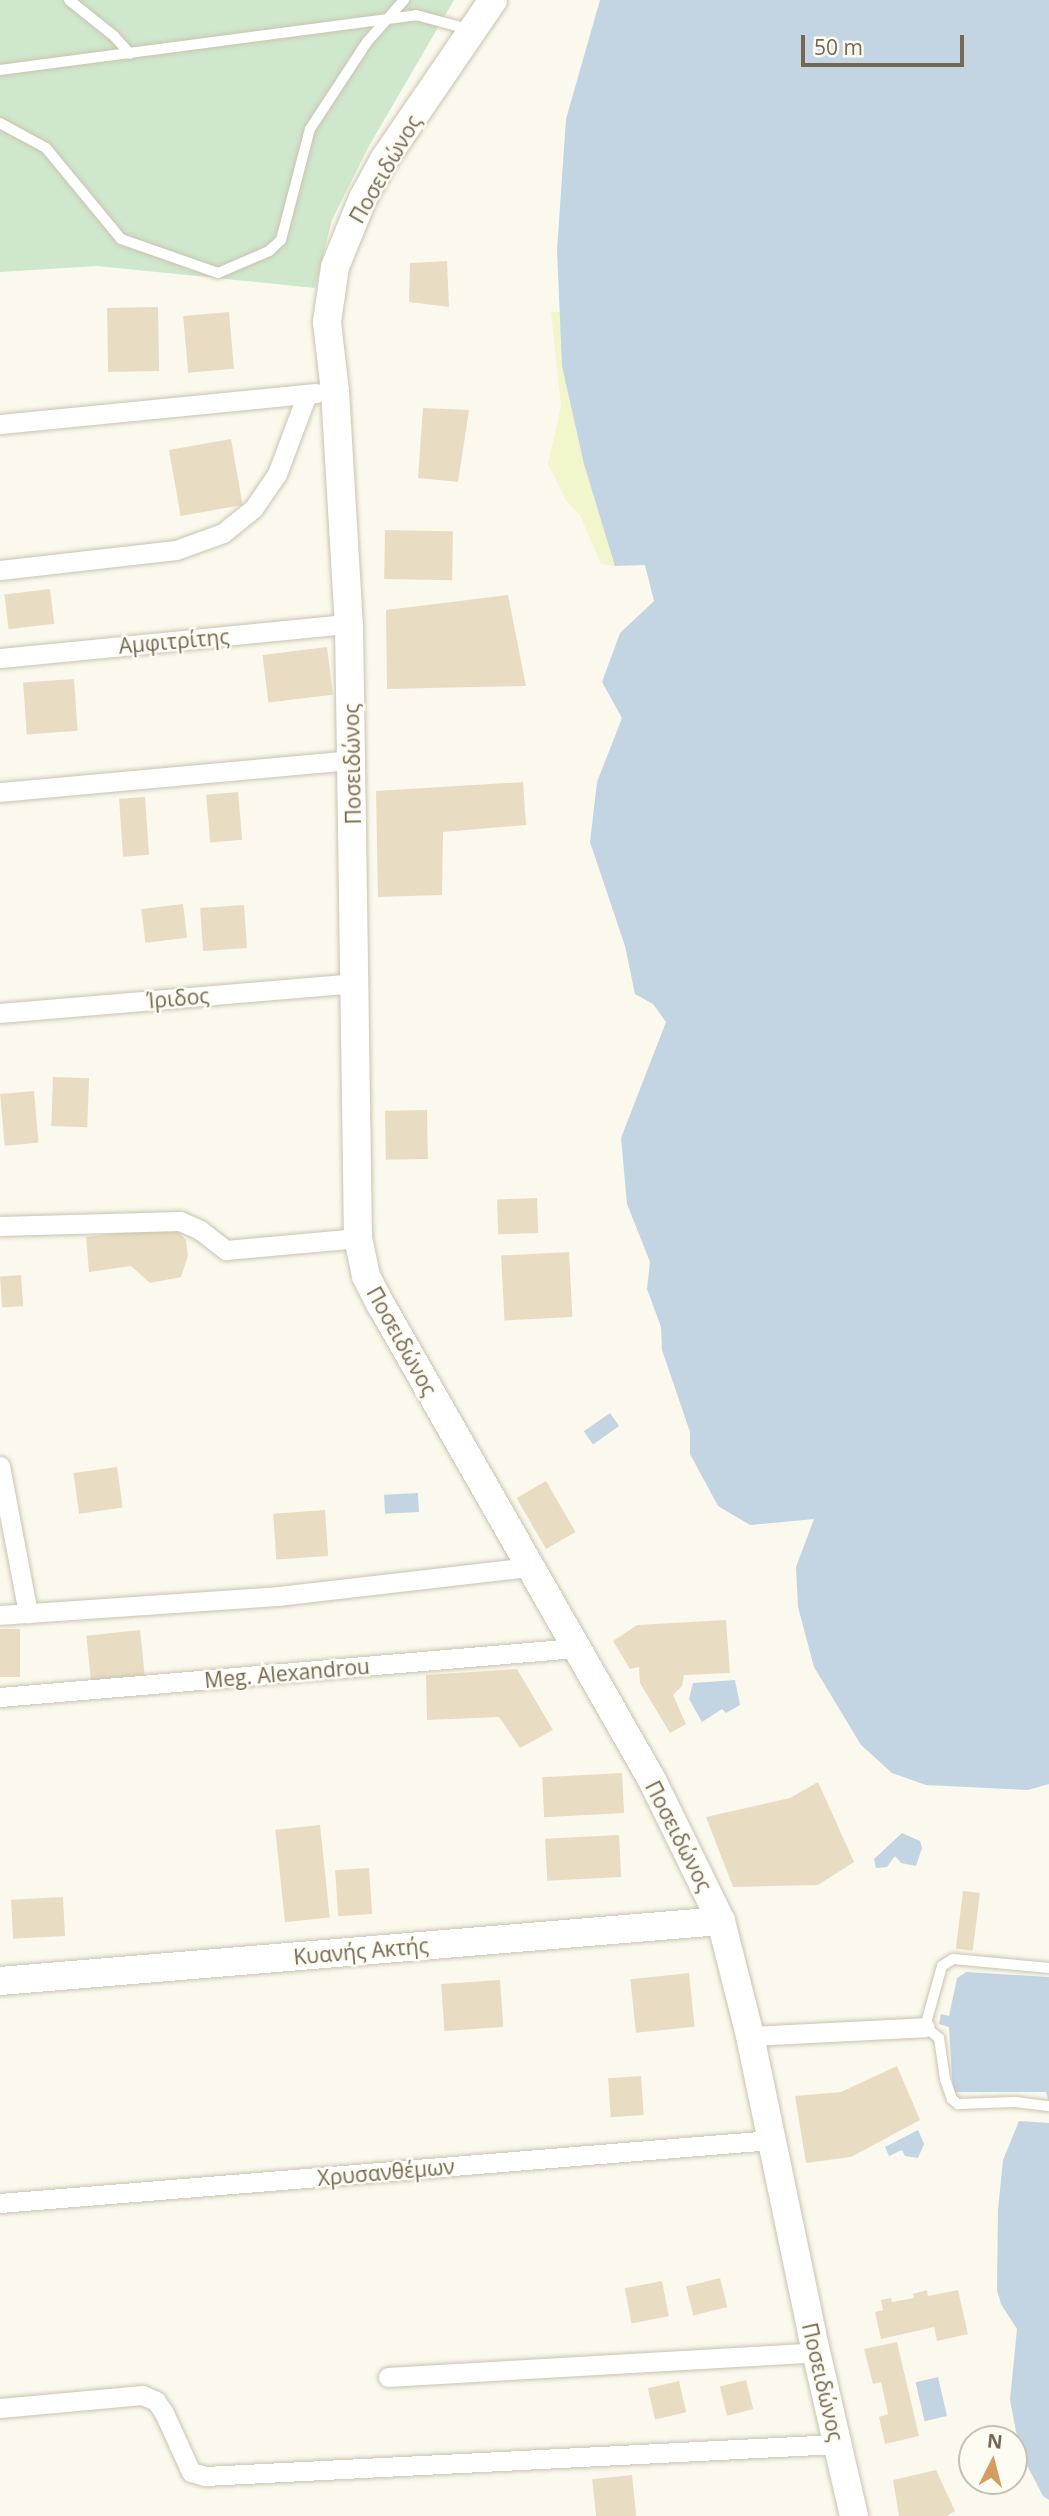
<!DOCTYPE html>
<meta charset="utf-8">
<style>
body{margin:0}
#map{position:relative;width:1049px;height:2516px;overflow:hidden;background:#fbf9ed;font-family:"Open Sans",sans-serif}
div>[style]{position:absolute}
.green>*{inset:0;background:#cfe7cc}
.sand>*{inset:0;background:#f2f6cc}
.water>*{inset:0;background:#c3d4e3;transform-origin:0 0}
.building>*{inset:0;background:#e8ddc2;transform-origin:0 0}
.roads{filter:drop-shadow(0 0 2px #cac3b0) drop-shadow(0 0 2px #cac3b0)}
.lane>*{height:10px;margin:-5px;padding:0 5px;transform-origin:5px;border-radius:5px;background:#fff}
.street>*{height:19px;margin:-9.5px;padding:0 9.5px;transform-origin:9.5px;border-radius:9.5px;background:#fff}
.secondary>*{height:28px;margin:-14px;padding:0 14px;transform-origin:14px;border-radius:14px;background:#fff}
span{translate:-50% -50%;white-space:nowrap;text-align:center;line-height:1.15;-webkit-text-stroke:5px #fdfcf3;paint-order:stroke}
.street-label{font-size:21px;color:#746852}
.north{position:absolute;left:958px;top:2425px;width:70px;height:70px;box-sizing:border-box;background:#fdfcf3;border:2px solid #c6c1b3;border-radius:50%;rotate:6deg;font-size:19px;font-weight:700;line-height:28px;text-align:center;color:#746852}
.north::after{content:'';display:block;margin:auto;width:24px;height:32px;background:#d59e61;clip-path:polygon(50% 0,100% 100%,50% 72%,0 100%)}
.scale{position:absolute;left:801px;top:35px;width:163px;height:32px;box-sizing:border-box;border:4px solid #746852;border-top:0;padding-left:9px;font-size:21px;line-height:24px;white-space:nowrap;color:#746852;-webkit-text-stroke:5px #fdfcf3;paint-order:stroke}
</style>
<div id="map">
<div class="green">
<i style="clip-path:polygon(0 0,454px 0,369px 146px,332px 220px,315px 288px,97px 266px,0 272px)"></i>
</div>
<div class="sand">
<i style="clip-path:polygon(551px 312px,569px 312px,582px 419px,615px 566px,601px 564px,580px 515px,566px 501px,548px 464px,561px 406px)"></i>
</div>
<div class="water">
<i style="clip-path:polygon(600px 0,1049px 0,1049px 1784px,1028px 1790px,926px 1785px,892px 1773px,861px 1745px,814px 1667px,798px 1607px,796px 1567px,814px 1519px,750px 1525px,718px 1506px,690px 1454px,690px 1432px,662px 1350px,661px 1327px,647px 1289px,650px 1262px,627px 1204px,621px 1138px,666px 1022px,653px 1004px,635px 994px,625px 946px,590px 842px,597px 782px,622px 718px,602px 682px,620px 633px,654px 601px,645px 565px,615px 566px,584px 464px,562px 366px,557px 250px,566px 119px)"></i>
<i style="left:610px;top:1413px;width:16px;height:32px;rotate:55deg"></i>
<i style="left:418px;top:1493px;width:19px;height:34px;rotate:87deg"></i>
<i style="clip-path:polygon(735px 1680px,740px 1705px,726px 1713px,722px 1709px,702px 1722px,689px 1699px,693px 1683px)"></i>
<i style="clip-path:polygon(902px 1833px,920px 1841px,922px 1848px,916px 1866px,901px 1863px,895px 1856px,887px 1867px,876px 1868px,874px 1859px)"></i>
<i style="clip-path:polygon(966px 1972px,1049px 1977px,1049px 2102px,1046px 2092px,953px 2092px,949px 2027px,939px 2024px,941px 2014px,949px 2016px,957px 1978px)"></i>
<i style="clip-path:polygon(1019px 2121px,1049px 2123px,1049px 2500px,1043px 2496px,1020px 2452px,1010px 2400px,1017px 2329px,1001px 2304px,997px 2290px,998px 2210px,1003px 2160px)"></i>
<i style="clip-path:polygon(918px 2130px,924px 2144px,918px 2158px,905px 2156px,902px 2150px,889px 2156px,885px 2147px)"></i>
<i style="left:938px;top:2377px;width:40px;height:23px;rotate:77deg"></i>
</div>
<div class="building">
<i style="clip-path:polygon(447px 261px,449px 307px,409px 302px,410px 263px)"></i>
<i style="left:158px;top:307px;width:64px;height:51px;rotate:89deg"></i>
<i style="left:229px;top:312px;width:57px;height:46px;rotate:85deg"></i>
<i style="clip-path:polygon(423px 408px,469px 410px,458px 482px,418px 478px)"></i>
<i style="left:231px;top:439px;width:67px;height:63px;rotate:80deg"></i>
<i style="left:385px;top:530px;width:68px;height:49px;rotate:1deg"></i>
<i style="left:50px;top:589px;width:35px;height:46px;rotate:83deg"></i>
<i style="clip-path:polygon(508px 595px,526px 686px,387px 689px,386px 610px)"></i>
<i style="left:327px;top:647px;width:48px;height:65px;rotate:83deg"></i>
<i style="left:74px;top:679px;width:52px;height:51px;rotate:86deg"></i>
<i style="clip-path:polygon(523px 782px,526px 825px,443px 832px,442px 895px,378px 897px,376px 791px)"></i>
<i style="left:238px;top:792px;width:48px;height:32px;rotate:85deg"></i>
<i style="left:145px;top:797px;width:58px;height:26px;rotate:86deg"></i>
<i style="left:183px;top:904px;width:34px;height:42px;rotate:83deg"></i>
<i style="left:244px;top:905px;width:43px;height:44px;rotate:86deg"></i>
<i style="left:53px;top:1077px;width:36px;height:49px;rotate:2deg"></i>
<i style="left:34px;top:1091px;width:52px;height:34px;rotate:85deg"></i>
<i style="left:427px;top:1110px;width:49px;height:42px;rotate:89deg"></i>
<i style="left:537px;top:1198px;width:35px;height:40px;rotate:88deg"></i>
<i style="clip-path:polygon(173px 1226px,186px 1240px,188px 1256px,181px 1277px,150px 1283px,131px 1266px,89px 1272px,86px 1237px)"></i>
<i style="left:569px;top:1252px;width:65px;height:68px;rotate:87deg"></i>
<i style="left:21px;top:1275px;width:31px;height:21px;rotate:86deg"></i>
<i style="left:117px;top:1467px;width:41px;height:44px;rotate:82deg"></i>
<i style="left:546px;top:1481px;width:59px;height:34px;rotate:60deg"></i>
<i style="left:325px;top:1510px;width:46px;height:52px;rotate:86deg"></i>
<i style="clip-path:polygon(726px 1620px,730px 1673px,684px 1675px,682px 1686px,673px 1695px,686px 1724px,670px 1733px,640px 1683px,639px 1667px,630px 1669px,613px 1641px,637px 1625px)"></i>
<i style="left:0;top:1629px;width:20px;height:48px"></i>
<i style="left:140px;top:1630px;width:48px;height:54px;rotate:84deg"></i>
<i style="clip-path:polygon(517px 1669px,553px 1730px,520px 1748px,499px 1717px,427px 1720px,426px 1675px)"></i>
<i style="left:622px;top:1773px;width:40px;height:80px;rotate:87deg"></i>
<i style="clip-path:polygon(818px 1782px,854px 1862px,818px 1885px,733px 1887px,706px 1817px,790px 1798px)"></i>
<i style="left:320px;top:1825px;width:93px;height:45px;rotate:84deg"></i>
<i style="left:619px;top:1835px;width:42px;height:74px;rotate:87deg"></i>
<i style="left:369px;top:1868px;width:46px;height:34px;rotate:86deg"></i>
<i style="left:963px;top:1891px;width:17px;height:58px;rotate:7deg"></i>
<i style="left:63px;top:1897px;width:39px;height:52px;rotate:87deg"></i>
<i style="left:689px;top:1973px;width:54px;height:59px;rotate:84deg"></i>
<i style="left:500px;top:1980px;width:47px;height:59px;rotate:86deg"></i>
<i style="clip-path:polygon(897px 2066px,920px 2120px,851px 2157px,806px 2163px,795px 2096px,841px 2092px)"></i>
<i style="left:641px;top:2076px;width:39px;height:33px;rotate:86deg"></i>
<i style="left:720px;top:2278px;width:30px;height:35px;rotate:76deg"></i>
<i style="left:662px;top:2281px;width:36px;height:38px;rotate:79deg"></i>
<i style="clip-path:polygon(927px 2290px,928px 2296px,958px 2290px,968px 2334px,937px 2341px,934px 2327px,881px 2339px,875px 2312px,883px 2310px,881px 2300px,891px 2298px,892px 2302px,914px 2298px,913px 2294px)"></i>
<i style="clip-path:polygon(897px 2342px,919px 2436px,885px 2444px,879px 2417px,888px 2414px,881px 2382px,873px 2384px,864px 2349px)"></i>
<i style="left:746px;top:2380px;width:30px;height:27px;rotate:76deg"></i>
<i style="left:679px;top:2381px;width:32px;height:32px;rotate:77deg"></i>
<i style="clip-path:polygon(936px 2470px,955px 2511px,947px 2516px,899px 2516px,893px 2480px)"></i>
<i style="left:632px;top:2475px;width:41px;height:40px;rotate:84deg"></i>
</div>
<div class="roads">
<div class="lane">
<i style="left:69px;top:0;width:58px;rotate:38.7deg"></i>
<i style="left:114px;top:36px;width:24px;rotate:48deg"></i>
<i style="left:0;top:70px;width:420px;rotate:-7.5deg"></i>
<i style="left:416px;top:15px;width:54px;rotate:15.1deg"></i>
<i style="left:0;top:123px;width:52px;rotate:28.5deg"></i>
<i style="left:46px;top:148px;width:118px;rotate:50.5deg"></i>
<i style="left:121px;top:239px;width:103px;rotate:19.3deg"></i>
<i style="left:218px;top:273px;width:56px;rotate:-23.3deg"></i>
<i style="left:269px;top:251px;width:16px;rotate:-43deg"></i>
<i style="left:281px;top:240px;width:115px;rotate:-75.4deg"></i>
<i style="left:310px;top:129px;width:104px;rotate:-56.8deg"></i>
<i style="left:367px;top:42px;width:56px;rotate:-48.6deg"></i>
<i style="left:1049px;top:1968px;width:96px;rotate:-174.6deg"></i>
<i style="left:953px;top:1959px;width:13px;rotate:148deg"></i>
<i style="left:942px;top:1966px;width:63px;rotate:105.6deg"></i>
<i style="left:925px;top:2027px;width:18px;rotate:38deg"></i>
<i style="left:939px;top:2038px;width:41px;rotate:81.7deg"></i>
<i style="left:945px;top:2079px;width:21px;rotate:71deg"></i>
<i style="left:952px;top:2099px;width:8px;rotate:40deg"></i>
<i style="left:958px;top:2104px;width:57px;rotate:-2deg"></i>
<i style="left:1015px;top:2102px;width:34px;rotate:7deg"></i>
</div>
<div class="street">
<i style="left:0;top:424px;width:318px;rotate:-5.6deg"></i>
<i style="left:0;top:570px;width:177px;rotate:-6.5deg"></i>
<i style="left:176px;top:550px;width:50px;rotate:-19.9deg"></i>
<i style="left:223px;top:533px;width:38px;rotate:-39deg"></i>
<i style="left:253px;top:509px;width:42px;rotate:-55.6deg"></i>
<i style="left:277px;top:474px;width:85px;rotate:-69.4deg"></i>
<i style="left:0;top:658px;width:351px;rotate:-5.6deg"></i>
<i style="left:0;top:792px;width:353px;rotate:-5.2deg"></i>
<i style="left:0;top:1013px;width:357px;rotate:-4.8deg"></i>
<i style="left:0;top:1226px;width:180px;rotate:-1.6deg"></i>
<i style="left:180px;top:1221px;width:22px;rotate:24deg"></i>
<i style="left:200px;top:1230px;width:33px;rotate:38deg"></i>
<i style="left:226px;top:1250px;width:133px;rotate:-5.2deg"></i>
<i style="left:0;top:1466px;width:150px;rotate:79.2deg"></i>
<i style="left:0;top:1615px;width:279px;rotate:-3.9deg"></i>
<i style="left:278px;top:1596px;width:253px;rotate:-6.6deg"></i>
<i style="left:0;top:1697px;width:577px;rotate:-4.87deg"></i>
<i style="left:750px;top:2036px;width:175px;rotate:-2.9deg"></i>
<i style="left:0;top:2203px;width:774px;rotate:-4.67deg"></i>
<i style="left:388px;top:2377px;width:430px;rotate:-3.3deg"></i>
<i style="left:0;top:2408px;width:143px;rotate:-5.2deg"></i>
<i style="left:142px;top:2395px;width:15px;rotate:23deg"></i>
<i style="left:156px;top:2401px;width:14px;rotate:56deg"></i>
<i style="left:164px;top:2413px;width:65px;rotate:65.4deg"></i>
<i style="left:191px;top:2472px;width:15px;rotate:16deg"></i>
<i style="left:205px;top:2476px;width:633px;rotate:-2.9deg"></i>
</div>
<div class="secondary">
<i style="left:493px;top:0;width:194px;rotate:124.3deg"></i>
<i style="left:384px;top:160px;width:43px;rotate:118.9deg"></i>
<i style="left:363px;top:198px;width:74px;rotate:112.1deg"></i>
<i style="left:335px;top:267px;width:56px;rotate:98.3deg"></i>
<i style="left:327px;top:322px;width:69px;rotate:83.4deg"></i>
<i style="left:335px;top:391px;width:233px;rotate:86.6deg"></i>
<i style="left:349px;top:624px;width:614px;rotate:89.16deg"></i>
<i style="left:358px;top:1238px;width:39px;rotate:78deg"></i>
<i style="left:366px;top:1276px;width:33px;rotate:63deg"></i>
<i style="left:381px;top:1305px;width:547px;rotate:60.29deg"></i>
<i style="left:652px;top:1780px;width:157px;rotate:63.9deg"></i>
<i style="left:721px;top:1921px;width:119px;rotate:75.8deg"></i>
<i style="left:750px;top:2036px;width:304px;rotate:78.2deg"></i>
<i style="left:812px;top:2334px;width:187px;rotate:77deg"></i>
<i style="left:0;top:1981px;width:723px;rotate:-4.76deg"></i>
</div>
</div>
<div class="street-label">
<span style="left:385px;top:169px;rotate:-60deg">Ποσειδώνος</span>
<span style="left:174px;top:641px;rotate:-5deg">Αμφιτρίτης</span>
<span style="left:352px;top:764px;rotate:-91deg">Ποσειδώνος</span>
<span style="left:178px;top:998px;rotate:-5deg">Ίριδος</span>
<span style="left:402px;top:1341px;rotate:61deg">Ποσειδώνος</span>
<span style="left:287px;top:1673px;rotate:-5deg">Meg. Alexandrou</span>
<span style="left:679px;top:1836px;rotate:63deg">Ποσειδώνος</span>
<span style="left:361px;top:1951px;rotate:-5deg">Κυανής Ακτής</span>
<span style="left:386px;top:2172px;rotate:-5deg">Χρυσανθέμων</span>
<span style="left:823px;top:2382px;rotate:77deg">Ποσειδώνος</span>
</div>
<div class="north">N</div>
<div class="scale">50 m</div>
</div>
